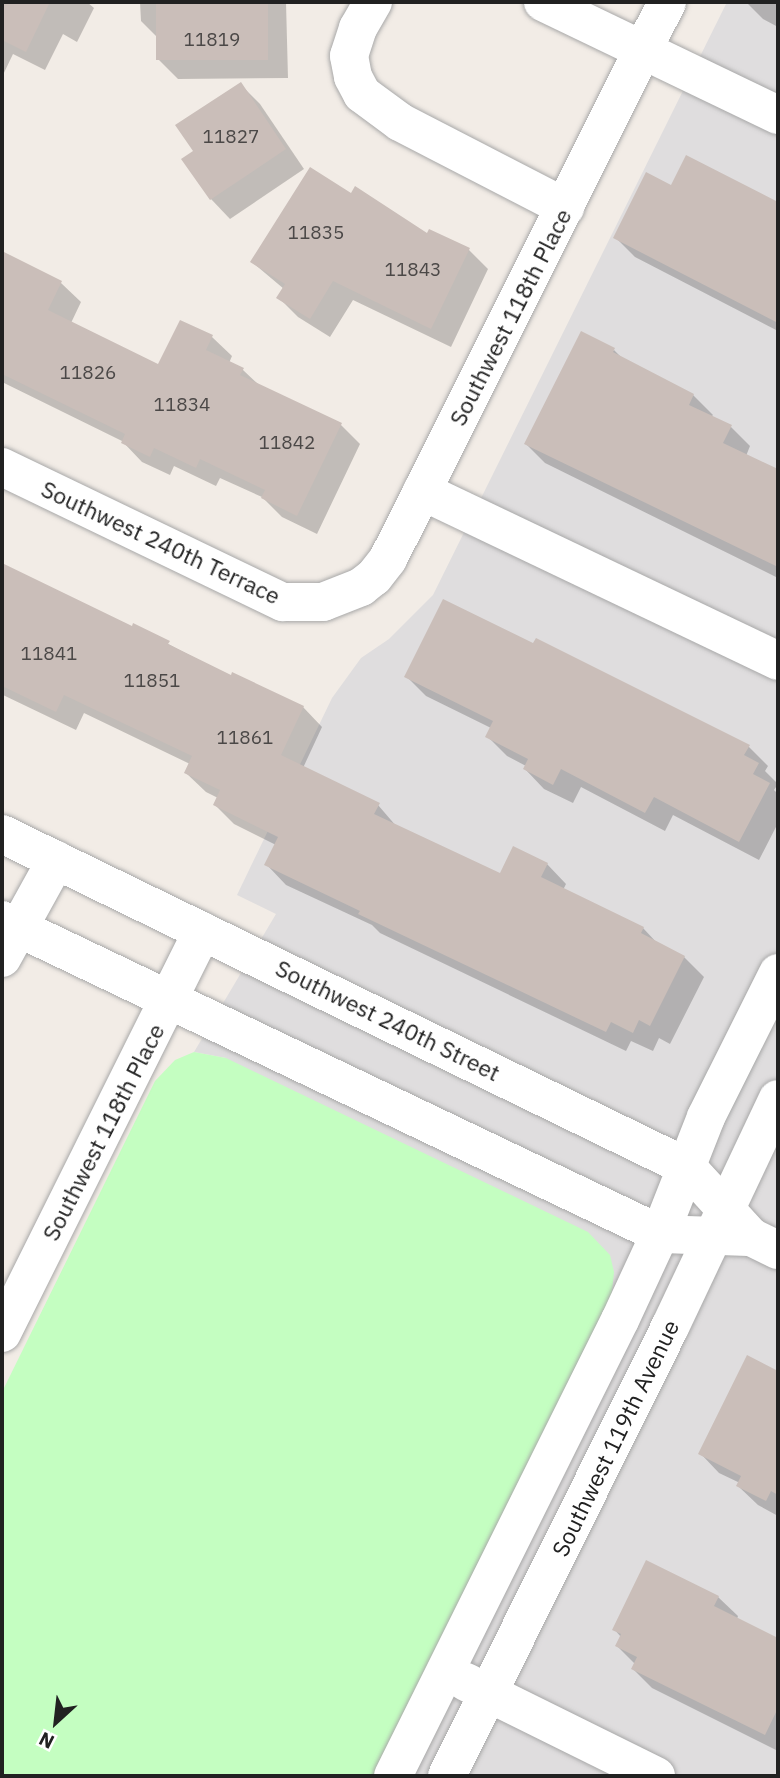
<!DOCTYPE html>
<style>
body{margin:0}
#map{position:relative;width:780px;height:1778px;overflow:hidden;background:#f2ece6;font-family:"IBM Plex Sans",sans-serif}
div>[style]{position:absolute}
.residential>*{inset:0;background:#dfddde}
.park>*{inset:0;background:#c4fec1}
.shadow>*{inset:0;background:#0003}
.building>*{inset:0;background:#cabeb9;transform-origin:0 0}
.roads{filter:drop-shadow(0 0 2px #a8a8a8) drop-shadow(0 0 2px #a8a8a8)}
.minor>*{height:38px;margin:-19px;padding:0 19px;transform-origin:19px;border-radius:19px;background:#fff}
span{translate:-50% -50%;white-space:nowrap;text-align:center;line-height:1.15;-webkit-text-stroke:7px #fff;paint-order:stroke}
.number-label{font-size:19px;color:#4b4847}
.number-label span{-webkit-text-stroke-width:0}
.street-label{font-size:23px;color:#212121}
.frame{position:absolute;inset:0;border:4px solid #212121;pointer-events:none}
.north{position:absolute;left:21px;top:1687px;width:70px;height:70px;-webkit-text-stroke:5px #fff;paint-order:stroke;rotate:207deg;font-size:19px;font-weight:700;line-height:28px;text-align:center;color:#212121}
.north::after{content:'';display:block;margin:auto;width:24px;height:32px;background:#212121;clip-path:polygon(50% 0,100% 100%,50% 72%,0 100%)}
</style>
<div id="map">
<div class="residential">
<i style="clip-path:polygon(727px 2px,778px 2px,778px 1776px,378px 1776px,226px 1058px,194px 1052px,276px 914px,237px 895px,332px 698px,361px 658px,389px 639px,433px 595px)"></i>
</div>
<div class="park">
<i style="clip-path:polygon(194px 1052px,226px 1058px,588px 1232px,610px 1255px,614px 1272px,611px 1303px,378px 1776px,2px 1776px,2px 1392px,155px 1081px,175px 1060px)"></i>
</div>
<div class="shadow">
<i style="clip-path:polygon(2px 2px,87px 2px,94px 8px,77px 42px,63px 34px,45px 70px,13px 54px,2px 77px)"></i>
<i style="clip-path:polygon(140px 2px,286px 2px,288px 78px,178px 79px,158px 59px,158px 38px,141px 21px)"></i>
<i style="clip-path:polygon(746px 2px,778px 2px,778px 27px,763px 19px)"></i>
<i style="clip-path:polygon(240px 84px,260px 104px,304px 169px,230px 219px,211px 199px,196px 151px)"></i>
<i style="clip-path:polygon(687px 158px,778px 204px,778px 331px,635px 257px,615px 237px,671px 187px)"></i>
<i style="clip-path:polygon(351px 195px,428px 236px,469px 250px,488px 269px,451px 347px,353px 300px,330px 337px,298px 317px,278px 297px,284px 289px,252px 262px)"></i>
<i style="clip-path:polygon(5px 255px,61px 283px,81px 302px,71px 323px,159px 366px,181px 322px,212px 337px,232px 356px,229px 363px,243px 370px,260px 386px,341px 425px,360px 444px,317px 534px,282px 517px,262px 497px,220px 478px,216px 486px,174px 466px,170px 475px,142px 462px,122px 441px,2px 382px,2px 262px)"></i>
<i style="clip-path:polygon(614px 350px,623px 359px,693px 395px,713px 415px,711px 417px,731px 427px,750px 446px,746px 456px,778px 471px,778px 578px,545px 463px,526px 444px)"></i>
<i style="clip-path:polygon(2px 565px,133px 629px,134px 626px,231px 677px,303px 707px,322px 727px,303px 768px,378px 805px,397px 827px,501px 875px,547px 864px,566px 884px,563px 890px,643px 928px,658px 944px,684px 957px,704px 977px,670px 1044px,659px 1038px,653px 1051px,631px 1041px,626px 1051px,380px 933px,372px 925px,286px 885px,267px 865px,276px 845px,234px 824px,215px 805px,218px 798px,206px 792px,186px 773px,190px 764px,84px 713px,76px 730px,3px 695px,2px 698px)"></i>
<i style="clip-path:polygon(406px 676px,748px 746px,768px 766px,765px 771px,778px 784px,774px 790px,778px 794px,778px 823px,759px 860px,673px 815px,665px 831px,581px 787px,573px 803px,544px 789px,525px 769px,526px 766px,507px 756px,487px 736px,491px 728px,426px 696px)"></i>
<i style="clip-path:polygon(748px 1358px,778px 1374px,778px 1516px,758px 1505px,738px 1486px,740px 1483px,719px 1473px,700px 1453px)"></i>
<i style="clip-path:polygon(718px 1597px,738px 1616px,737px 1619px,778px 1640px,778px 1751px,652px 1688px,633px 1669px,635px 1664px,617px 1646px,621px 1637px,614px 1629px)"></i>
</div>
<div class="building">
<i style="clip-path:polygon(2px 2px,50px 2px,26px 52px,2px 40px)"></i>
<i style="left:156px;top:2px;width:112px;height:58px"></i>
<i style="clip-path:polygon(241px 82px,286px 149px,210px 200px,181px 159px,193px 151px,175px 125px)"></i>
<i style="clip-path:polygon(686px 155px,778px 202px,778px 323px,613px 238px,646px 172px,671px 185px)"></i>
<i style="clip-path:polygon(310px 167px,351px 193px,355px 186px,427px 233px,429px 229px,470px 248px,431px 329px,333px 281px,310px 319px,276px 298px,285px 284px,250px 262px)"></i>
<i style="clip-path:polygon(2px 251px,62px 281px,48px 310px,158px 364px,180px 320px,213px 335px,206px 350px,244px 368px,240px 375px,342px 423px,297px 516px,261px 498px,265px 490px,200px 459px,196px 468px,154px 448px,150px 457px,121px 443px,125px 434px,2px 374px)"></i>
<i style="clip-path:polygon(581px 331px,615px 348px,613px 352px,694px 394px,689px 405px,732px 425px,723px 443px,778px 469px,778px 567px,524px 444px)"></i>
<i style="clip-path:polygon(2px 563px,132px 626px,133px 623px,170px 641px,168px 644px,231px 675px,232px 672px,304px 706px,281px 755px,380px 803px,374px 814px,500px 873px,513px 846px,548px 863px,541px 877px,644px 927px,641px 933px,685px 956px,650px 1026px,639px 1020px,633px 1033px,611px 1022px,606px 1032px,358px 914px,360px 911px,264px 865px,278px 837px,213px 805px,220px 790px,184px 773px,192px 756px,64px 695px,56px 712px,2px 686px)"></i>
<i style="clip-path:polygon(443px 599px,533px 643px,536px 638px,750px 745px,744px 755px,759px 763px,753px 774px,770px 783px,739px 842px,654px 797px,645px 813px,561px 769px,553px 785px,523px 769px,528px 759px,485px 737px,493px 721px,404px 677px)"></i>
<i style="clip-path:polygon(747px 1355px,778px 1371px,778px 1495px,771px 1491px,766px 1501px,736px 1486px,741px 1476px,698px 1454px)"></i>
<i style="clip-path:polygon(646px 1560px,719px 1596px,714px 1606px,778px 1638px,778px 1708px,765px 1735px,631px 1669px,637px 1657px,615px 1646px,621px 1634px,612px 1630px)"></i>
</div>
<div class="roads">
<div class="minor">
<i style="left:373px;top:2px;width:30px;rotate:120deg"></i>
<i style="left:358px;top:28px;width:29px;rotate:108deg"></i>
<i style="left:349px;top:56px;width:21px;rotate:79deg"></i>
<i style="left:353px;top:77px;width:19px;rotate:62deg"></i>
<i style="left:362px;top:94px;width:47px;rotate:36.4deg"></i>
<i style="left:400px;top:122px;width:186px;rotate:27.3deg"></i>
<i style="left:543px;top:2px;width:261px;rotate:25.7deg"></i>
<i style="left:2px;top:467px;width:312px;rotate:25.7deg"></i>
<i style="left:283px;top:602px;width:40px"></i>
<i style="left:323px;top:602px;width:41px;rotate:-21.5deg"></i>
<i style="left:361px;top:587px;width:16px;rotate:-38deg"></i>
<i style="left:374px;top:577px;width:23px;rotate:-52deg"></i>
<i style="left:388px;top:559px;width:623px;rotate:-63.39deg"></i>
<i style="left:422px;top:491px;width:395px;rotate:25.5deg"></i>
<i style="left:2px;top:834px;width:762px;rotate:25.93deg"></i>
<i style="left:687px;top:1167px;width:95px;rotate:47.6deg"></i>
<i style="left:751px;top:1237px;width:30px;rotate:26deg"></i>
<i style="left:2px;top:920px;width:729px;rotate:25.51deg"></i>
<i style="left:660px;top:1234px;width:91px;rotate:1.9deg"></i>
<i style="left:2px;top:958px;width:112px;rotate:-61.1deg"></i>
<i style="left:2px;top:1333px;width:449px;rotate:-63.5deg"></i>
<i style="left:466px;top:1682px;width:212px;rotate:26.3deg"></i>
<i style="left:393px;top:1776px;width:509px;rotate:-63.54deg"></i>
<i style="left:620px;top:1320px;width:95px;rotate:-65.1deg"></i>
<i style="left:660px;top:1234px;width:126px;rotate:-68.5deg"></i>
<i style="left:706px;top:1117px;width:161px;rotate:-63.4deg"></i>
<i style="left:447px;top:1776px;width:501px;rotate:-63.59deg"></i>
<i style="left:670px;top:1327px;width:252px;rotate:-64.7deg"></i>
</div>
</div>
<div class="number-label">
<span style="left:212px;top:40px">11819</span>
<span style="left:231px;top:137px">11827</span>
<span style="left:316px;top:233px">11835</span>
<span style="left:413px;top:270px">11843</span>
<span style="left:88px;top:373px">11826</span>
<span style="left:182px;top:405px">11834</span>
<span style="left:287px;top:443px">11842</span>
<span style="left:49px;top:654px">11841</span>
<span style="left:152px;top:681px">11851</span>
<span style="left:245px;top:738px">11861</span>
</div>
<div class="street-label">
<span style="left:510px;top:317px;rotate:-63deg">Southwest 118th Place</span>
<span style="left:161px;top:542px;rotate:25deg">Southwest 240th Terrace</span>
<span style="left:388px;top:1020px;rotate:26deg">Southwest 240th Street</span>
<span style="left:103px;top:1132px;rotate:-63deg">Southwest 118th Place</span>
<span style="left:615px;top:1438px;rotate:-64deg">Southwest 119th Avenue</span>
</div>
<div class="frame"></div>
<div class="north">N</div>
</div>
